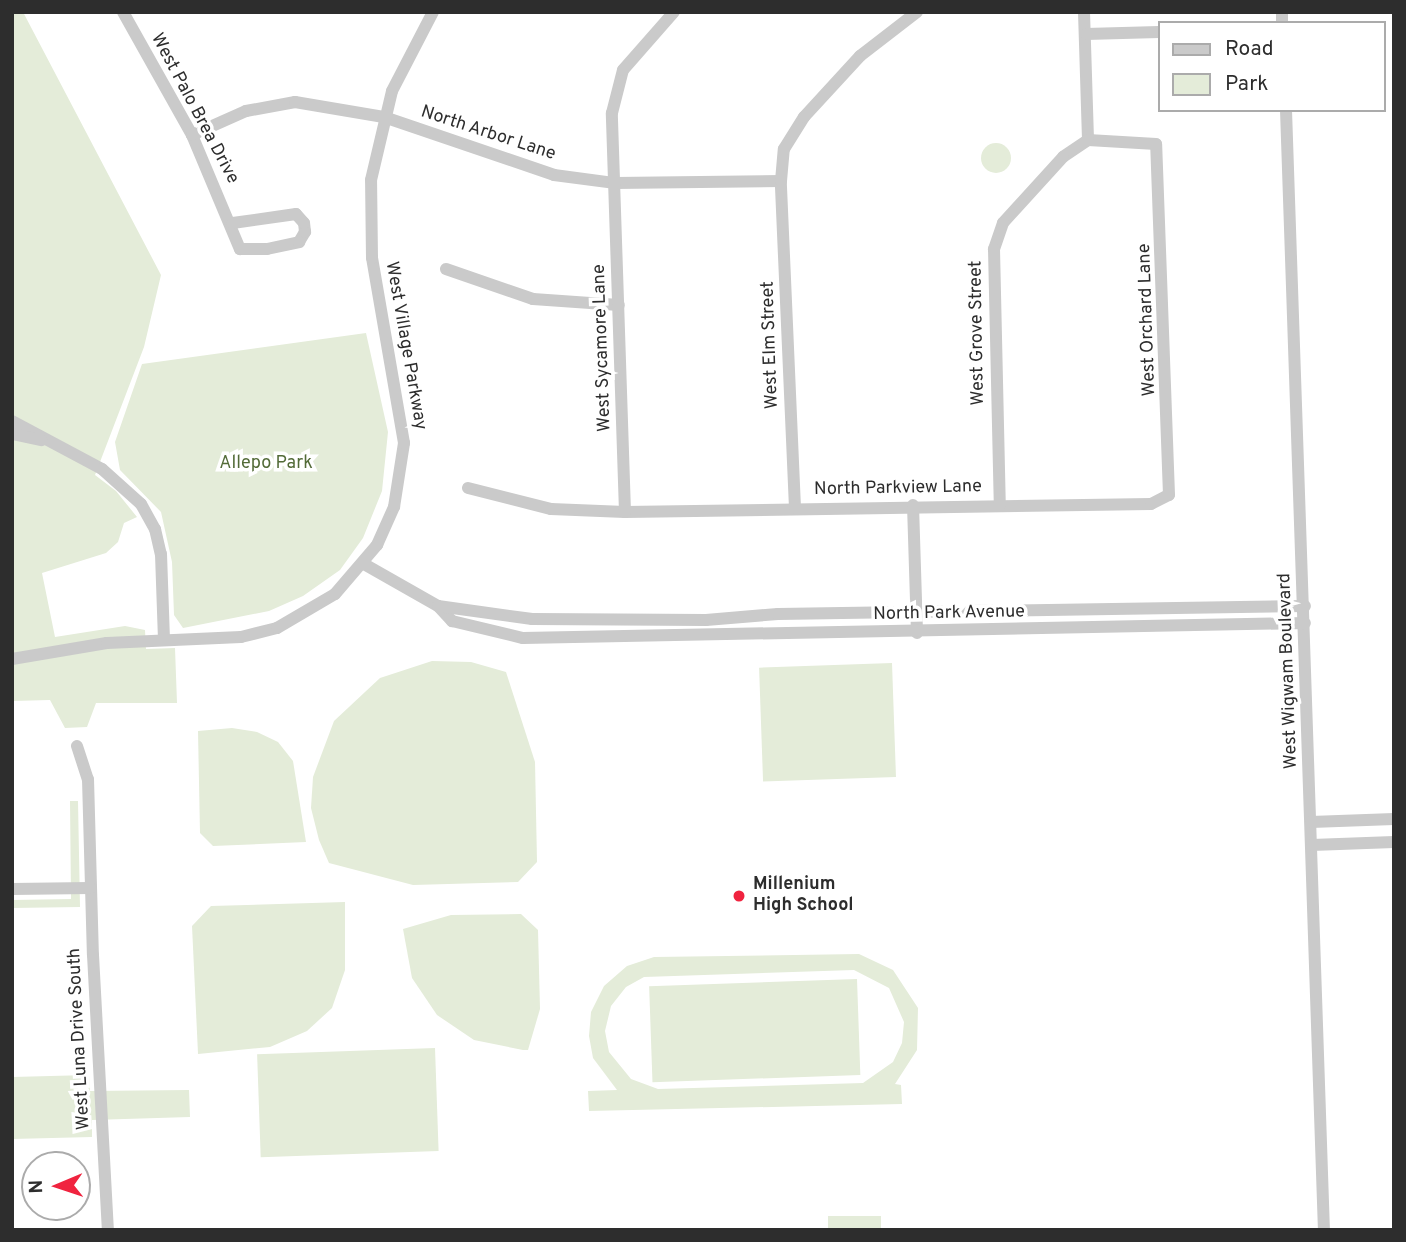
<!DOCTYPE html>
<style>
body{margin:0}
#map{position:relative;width:1406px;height:1242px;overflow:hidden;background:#fff;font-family:Overpass,sans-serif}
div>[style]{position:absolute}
.green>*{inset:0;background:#e4ecd9;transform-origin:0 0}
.round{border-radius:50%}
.minor>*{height:12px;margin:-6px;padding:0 6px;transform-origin:6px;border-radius:6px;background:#cacaca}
.dots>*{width:19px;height:19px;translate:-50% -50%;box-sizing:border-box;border:4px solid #fff;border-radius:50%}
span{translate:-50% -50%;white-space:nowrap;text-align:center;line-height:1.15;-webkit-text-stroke:7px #fff;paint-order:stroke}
.street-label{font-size:18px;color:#2d2d2d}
.park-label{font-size:18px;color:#536b38}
.poi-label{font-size:18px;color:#2d2d2d;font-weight:700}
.left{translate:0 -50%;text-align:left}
.frame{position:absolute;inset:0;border:14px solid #2d2d2d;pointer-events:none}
.legend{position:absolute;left:1158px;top:21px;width:228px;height:91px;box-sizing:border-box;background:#fff;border:2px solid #ababab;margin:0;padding:9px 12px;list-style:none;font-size:21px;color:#2d2d2d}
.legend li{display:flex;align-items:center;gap:14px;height:35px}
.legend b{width:35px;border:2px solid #ababab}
.north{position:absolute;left:21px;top:1151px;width:70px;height:70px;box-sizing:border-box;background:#fff;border:2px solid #ababab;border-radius:50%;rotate:268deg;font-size:19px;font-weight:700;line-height:28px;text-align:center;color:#2d2d2d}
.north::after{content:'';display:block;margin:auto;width:24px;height:32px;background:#f0233f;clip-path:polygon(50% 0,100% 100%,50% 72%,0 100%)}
</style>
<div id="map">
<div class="green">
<i style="clip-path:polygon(12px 12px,23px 12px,161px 275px,144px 347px,95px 475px,116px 491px,137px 517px,124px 523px,118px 542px,106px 553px,42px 573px,55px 637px,125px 626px,145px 630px,146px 649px,175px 648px,177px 703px,96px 703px,87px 727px,65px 728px,50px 700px,12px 701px)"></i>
<i class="round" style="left:981px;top:143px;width:30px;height:30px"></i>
<i style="clip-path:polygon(366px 333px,388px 432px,382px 491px,363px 538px,340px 570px,303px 596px,269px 611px,183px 628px,174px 615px,172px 562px,161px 512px,120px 470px,115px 442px,142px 364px)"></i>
<i style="clip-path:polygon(432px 661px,471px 662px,506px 672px,535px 762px,537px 862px,518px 882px,413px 885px,329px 863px,319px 840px,311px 808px,313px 777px,334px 721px,380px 678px)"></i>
<i style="left:892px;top:663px;width:114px;height:133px;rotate:88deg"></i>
<i style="clip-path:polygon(232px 728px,257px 732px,278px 742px,293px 761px,306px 842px,213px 846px,200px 833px,198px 731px)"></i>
<i style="clip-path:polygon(70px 801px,78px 801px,80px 907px,12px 908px,12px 900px,71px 899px)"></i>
<i style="clip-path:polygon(345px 902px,345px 970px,332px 1008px,307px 1031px,270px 1047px,198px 1054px,192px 926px,211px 906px)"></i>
<i style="clip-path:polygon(521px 914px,538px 930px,540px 1009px,528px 1050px,523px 1050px,474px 1040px,437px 1015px,412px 978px,403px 929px,451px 915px)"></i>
<i style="clip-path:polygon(evenodd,859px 954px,893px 970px,918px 1008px,917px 1050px,895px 1084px,901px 1085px,902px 1104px,589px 1111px,588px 1091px,617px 1090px,593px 1058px,589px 1036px,591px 1012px,604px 986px,627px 966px,654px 957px,859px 954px,854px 970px,889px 988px,904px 1022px,902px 1043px,893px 1062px,863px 1083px,658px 1089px,631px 1079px,609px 1052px,605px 1031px,611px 1006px,626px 987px,644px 977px,854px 970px)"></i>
<i style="left:857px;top:979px;width:96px;height:208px;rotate:88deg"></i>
<i style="left:435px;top:1048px;width:103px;height:178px;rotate:88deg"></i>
<i style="clip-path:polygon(89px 1075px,90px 1091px,189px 1090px,190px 1117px,92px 1120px,92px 1137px,12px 1139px,12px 1077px)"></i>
<i style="left:881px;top:1216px;width:14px;height:53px;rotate:90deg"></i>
</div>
<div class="minor">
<i style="left:123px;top:12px;width:141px;rotate:60.7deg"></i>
<i style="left:192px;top:135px;width:124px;rotate:67.2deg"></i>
<i style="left:240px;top:249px;width:27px"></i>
<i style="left:267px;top:249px;width:33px;rotate:-12deg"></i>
<i style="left:299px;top:242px;width:12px;rotate:-59deg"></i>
<i style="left:305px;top:232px;width:9px;rotate:-96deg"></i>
<i style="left:304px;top:223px;width:12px;rotate:-132deg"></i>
<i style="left:296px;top:214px;width:64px;rotate:171.9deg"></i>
<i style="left:1084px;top:12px;width:128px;rotate:88.2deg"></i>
<i style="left:1282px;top:12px;width:11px;rotate:90deg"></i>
<i style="left:1086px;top:34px;width:73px;rotate:-1.6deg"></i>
<i style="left:1286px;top:110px;width:1121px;rotate:88.06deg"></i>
<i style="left:192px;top:135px;width:59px;rotate:-24deg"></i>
<i style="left:246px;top:111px;width:50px;rotate:-10.4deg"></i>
<i style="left:295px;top:102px;width:90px;rotate:9.6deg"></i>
<i style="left:384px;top:117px;width:180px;rotate:18.8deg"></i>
<i style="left:554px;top:175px;width:62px;rotate:7.5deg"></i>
<i style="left:615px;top:183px;width:166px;rotate:-0.7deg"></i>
<i style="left:446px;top:269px;width:92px;rotate:19deg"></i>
<i style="left:533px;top:299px;width:86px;rotate:4deg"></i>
<i style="left:12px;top:421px;width:102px;rotate:28.1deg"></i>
<i style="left:102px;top:469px;width:52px;rotate:41.9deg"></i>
<i style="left:141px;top:504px;width:29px;rotate:61deg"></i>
<i style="left:155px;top:529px;width:26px;rotate:77deg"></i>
<i style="left:161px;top:554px;width:86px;rotate:88deg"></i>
<i style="left:12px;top:434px;width:30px;rotate:12deg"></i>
<i style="left:468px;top:488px;width:86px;rotate:14.2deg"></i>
<i style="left:551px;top:509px;width:74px;rotate:2.3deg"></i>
<i style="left:625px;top:512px;width:526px;rotate:-0.87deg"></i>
<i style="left:1151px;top:504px;width:20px;rotate:-27deg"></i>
<i style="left:1169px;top:495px;width:351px;rotate:-92.1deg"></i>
<i style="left:1156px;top:144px;width:68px;rotate:-176.6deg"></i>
<i style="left:1088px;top:140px;width:30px;rotate:146deg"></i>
<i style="left:1063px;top:157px;width:89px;rotate:132.3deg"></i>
<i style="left:1003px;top:223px;width:28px;rotate:109deg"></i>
<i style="left:994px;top:249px;width:256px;rotate:88.7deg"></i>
<i style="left:913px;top:505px;width:128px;rotate:88.2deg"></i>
<i style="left:795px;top:508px;width:327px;rotate:-92.5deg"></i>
<i style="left:781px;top:181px;width:32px;rotate:-85deg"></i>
<i style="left:784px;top:149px;width:38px;rotate:-58deg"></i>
<i style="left:804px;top:117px;width:83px;rotate:-47.4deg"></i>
<i style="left:860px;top:56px;width:72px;rotate:-37.7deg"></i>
<i style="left:625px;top:512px;width:399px;rotate:-91.9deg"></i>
<i style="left:612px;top:113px;width:44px;rotate:-75.7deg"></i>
<i style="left:623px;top:70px;width:77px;rotate:-48.7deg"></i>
<i style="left:364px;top:564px;width:85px;rotate:29.6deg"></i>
<i style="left:438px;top:606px;width:21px;rotate:47deg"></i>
<i style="left:452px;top:621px;width:73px;rotate:13.5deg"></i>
<i style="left:523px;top:638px;width:782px;rotate:-1.1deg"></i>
<i style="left:438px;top:606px;width:95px;rotate:7.9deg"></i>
<i style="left:532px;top:619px;width:174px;rotate:0.3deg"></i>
<i style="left:706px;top:620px;width:72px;rotate:-4.8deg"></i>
<i style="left:778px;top:614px;width:527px;rotate:-0.87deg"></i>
<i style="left:12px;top:659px;width:96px;rotate:-9.6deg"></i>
<i style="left:107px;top:643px;width:134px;rotate:-2.6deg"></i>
<i style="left:241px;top:637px;width:37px;rotate:-14deg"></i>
<i style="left:277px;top:628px;width:67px;rotate:-30.4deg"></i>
<i style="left:335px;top:594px;width:65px;rotate:-49.4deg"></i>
<i style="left:377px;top:545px;width:42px;rotate:-65.9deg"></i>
<i style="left:394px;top:507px;width:65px;rotate:-81.1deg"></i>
<i style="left:404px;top:443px;width:188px;rotate:-99.8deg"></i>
<i style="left:372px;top:258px;width:78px;rotate:-90.7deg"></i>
<i style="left:371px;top:180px;width:91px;rotate:-76.7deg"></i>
<i style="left:392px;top:91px;width:89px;rotate:-62.6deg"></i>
<i style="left:77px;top:746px;width:35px;rotate:72deg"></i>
<i style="left:88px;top:779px;width:176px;rotate:88.4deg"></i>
<i style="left:93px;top:955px;width:275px;rotate:86.9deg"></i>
<i style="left:1311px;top:822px;width:83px;rotate:-2.1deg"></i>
<i style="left:1312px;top:845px;width:82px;rotate:-2.1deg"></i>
<i style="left:12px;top:889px;width:78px;rotate:-0.7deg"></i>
</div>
<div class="dots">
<i style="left:739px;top:896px;background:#f0233f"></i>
</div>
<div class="street-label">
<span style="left:194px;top:109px;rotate:62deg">West Palo Brea Drive</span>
<span style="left:488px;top:134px;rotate:18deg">North Arbor Lane</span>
<span style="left:1148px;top:320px;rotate:-92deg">West Orchard Lane</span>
<span style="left:978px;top:333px;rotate:-91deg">West Grove Street</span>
<span style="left:771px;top:345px;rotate:-92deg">West Elm Street</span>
<span style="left:405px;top:346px;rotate:80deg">West Village Parkway</span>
<span style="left:603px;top:348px;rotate:-92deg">West Sycamore Lane</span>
<span style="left:898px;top:489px;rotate:-1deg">North Parkview Lane</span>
<span style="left:949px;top:614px;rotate:-1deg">North Park Avenue</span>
<span style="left:1289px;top:671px;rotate:-92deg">West Wigwam Boulevard</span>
<span style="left:80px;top:1039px;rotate:-93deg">West Luna Drive South</span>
</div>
<div class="park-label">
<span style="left:266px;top:464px">Allepo Park</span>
</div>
<div class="poi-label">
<span class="left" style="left:753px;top:896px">Millenium<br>High School</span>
</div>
<div class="frame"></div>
<ul class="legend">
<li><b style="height:9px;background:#cacaca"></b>Road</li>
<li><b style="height:19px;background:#e4ecd9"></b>Park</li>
</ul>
<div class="north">N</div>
</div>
